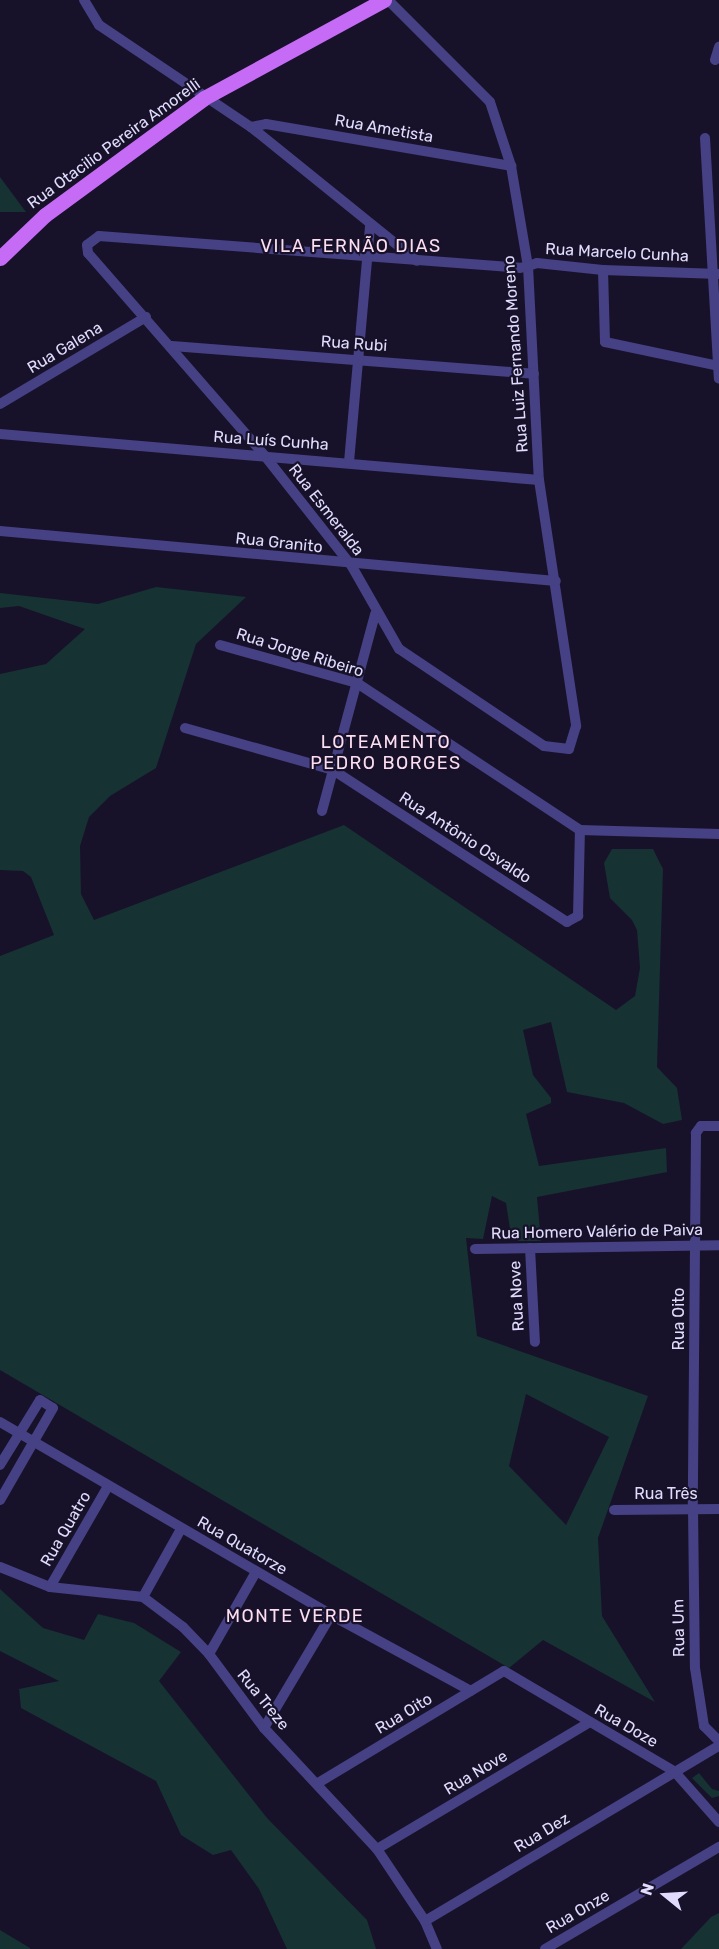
<!DOCTYPE html>
<meta charset="utf-8">
<style>
body{margin:0}
#map{position:relative;width:719px;height:1949px;overflow:hidden;background:#171229;font-family:Rubik,sans-serif}
div>[style]{position:absolute}
.green>*{inset:0;background:#163232}
.street>*{height:10px;margin:-5px;padding:0 5px;transform-origin:5px;border-radius:5px;background:#454184}
.primary>*{height:15px;margin:-7.5px;padding:0 7.5px;transform-origin:7.5px;border-radius:7.5px;background:#c56bf5}
span{translate:-50% -50%;white-space:nowrap;text-align:center;line-height:1.15;-webkit-text-stroke:4.5px #171229;paint-order:stroke}
.street-label{font-size:16px;color:#e1dcfd}
.neighbourhood-label{font-size:18px;color:#fddef1;letter-spacing:1.5px}
.north{position:absolute;left:635px;top:1865px;width:60px;height:60px;-webkit-text-stroke:4px #171229;paint-order:stroke;rotate:288deg;font-size:16px;font-weight:700;line-height:24px;text-align:center;color:#e1dcfd}
.north::after{content:'';display:block;margin:auto;width:21px;height:27px;background:#e1dcfd;clip-path:polygon(50% 0,100% 100%,50% 72%,0 100%)}
</style>
<div id="map">
<div class="green">
<i style="clip-path:polygon(0 177px,26px 212px,0 212px)"></i>
<i style="clip-path:polygon(evenodd,156px 587px,246px 597px,196px 644px,156px 768px,110px 796px,89px 817px,80px 846px,81px 894px,94px 920px,344px 825px,616px 1010px,635px 996px,640px 968px,637px 930px,632px 920px,610px 898px,604px 863px,612px 849px,653px 849px,663px 869px,657px 1067px,677px 1088px,682px 1120px,663px 1124px,624px 1103px,567px 1092px,551px 1022px,523px 1030px,533px 1075px,551px 1098px,551px 1103px,526px 1114px,539px 1166px,666px 1148px,667px 1172px,537px 1197px,541px 1241px,518px 1241px,510px 1229px,506px 1203px,492px 1196px,483px 1239px,466px 1238px,477px 1336px,648px 1396px,598px 1538px,602px 1616px,655px 1702px,543px 1640px,509px 1668px,0 1370px,0 956px,54px 935px,31px 877px,23px 871px,0 870px,0 674px,46px 664px,85px 629px,19px 606px,0 608px,0 593px,98px 604px,156px 587px,526px 1394px,609px 1437px,566px 1525px,509px 1466px,526px 1394px)"></i>
<i style="clip-path:polygon(0 1589px,43px 1628px,84px 1640px,98px 1614px,134px 1623px,181px 1652px,159px 1681px,267px 1818px,367px 1920px,376px 1949px,287px 1949px,259px 1889px,231px 1850px,213px 1855px,181px 1835px,156px 1781px,21px 1708px,19px 1689px,59px 1681px,0 1651px)"></i>
<i style="clip-path:polygon(699px 1773px,712px 1789px,719px 1791px,719px 1796px,712px 1798px,692px 1778px)"></i>
<i style="clip-path:polygon(719px 1913px,719px 1949px,681px 1949px,711px 1917px)"></i>
<i style="clip-path:polygon(0 1930px,30px 1948px,30px 1949px,0 1949px)"></i>
</div>
<div class="street">
<i style="left:84px;top:0;width:29px;rotate:59deg"></i>
<i style="left:99px;top:25px;width:183px;rotate:33.9deg"></i>
<i style="left:251px;top:127px;width:213px;rotate:38.9deg"></i>
<i style="left:388px;top:0;width:144px;rotate:45deg"></i>
<i style="left:490px;top:102px;width:67px;rotate:71.8deg"></i>
<i style="left:511px;top:166px;width:101px;rotate:80.4deg"></i>
<i style="left:528px;top:266px;width:214px;rotate:87.1deg"></i>
<i style="left:539px;top:480px;width:249px;rotate:81.4deg"></i>
<i style="left:576px;top:726px;width:24px;rotate:107deg"></i>
<i style="left:569px;top:749px;width:25px;rotate:-173deg"></i>
<i style="left:544px;top:746px;width:174px;rotate:-146.2deg"></i>
<i style="left:399px;top:649px;width:97px;rotate:-119.7deg"></i>
<i style="left:351px;top:565px;width:139px;rotate:-128.3deg"></i>
<i style="left:265px;top:456px;width:269px;rotate:-131.1deg"></i>
<i style="left:88px;top:253px;width:8px;rotate:-97deg"></i>
<i style="left:87px;top:245px;width:15px;rotate:-37deg"></i>
<i style="left:99px;top:236px;width:422px;rotate:4.3deg"></i>
<i style="left:520px;top:268px;width:8px;rotate:-14deg"></i>
<i style="left:528px;top:266px;width:9px;rotate:-18deg"></i>
<i style="left:537px;top:263px;width:66px;rotate:6.1deg"></i>
<i style="left:603px;top:270px;width:116px;rotate:2deg"></i>
<i style="left:715px;top:60px;width:14px;rotate:-73deg"></i>
<i style="left:251px;top:127px;width:15px;rotate:-11deg"></i>
<i style="left:266px;top:124px;width:249px;rotate:9.7deg"></i>
<i style="left:705px;top:138px;width:241px;rotate:86.7deg"></i>
<i style="left:603px;top:270px;width:72px;rotate:88.4deg"></i>
<i style="left:605px;top:342px;width:116px;rotate:11.9deg"></i>
<i style="left:172px;top:346px;width:363px;rotate:4.4deg"></i>
<i style="left:0;top:404px;width:170px;rotate:-30.8deg"></i>
<i style="left:0;top:434px;width:541px;rotate:4.88deg"></i>
<i style="left:349px;top:462px;width:237px;rotate:-84.9deg"></i>
<i style="left:0;top:531px;width:558px;rotate:5.14deg"></i>
<i style="left:220px;top:645px;width:142px;rotate:15.5deg"></i>
<i style="left:357px;top:683px;width:267px;rotate:33.4deg"></i>
<i style="left:185px;top:728px;width:154px;rotate:15.8deg"></i>
<i style="left:333px;top:770px;width:279px;rotate:33deg"></i>
<i style="left:567px;top:922px;width:13px;rotate:-29deg"></i>
<i style="left:578px;top:916px;width:86px;rotate:-88.7deg"></i>
<i style="left:322px;top:811px;width:204px;rotate:-74.9deg"></i>
<i style="left:580px;top:830px;width:139px;rotate:1.6deg"></i>
<i style="left:719px;top:1126px;width:18px;rotate:180deg"></i>
<i style="left:701px;top:1126px;width:9px;rotate:126deg"></i>
<i style="left:696px;top:1133px;width:376px;rotate:90.5deg"></i>
<i style="left:693px;top:1509px;width:159px;rotate:89.3deg"></i>
<i style="left:695px;top:1668px;width:59px;rotate:81.2deg"></i>
<i style="left:704px;top:1726px;width:21px;rotate:45deg"></i>
<i style="left:530px;top:1248px;width:94px;rotate:87deg"></i>
<i style="left:475px;top:1249px;width:244px;rotate:-0.9deg"></i>
<i style="left:0;top:1422px;width:383px;rotate:30.2deg"></i>
<i style="left:331px;top:1615px;width:159px;rotate:28.5deg"></i>
<i style="left:0;top:1465px;width:76px;rotate:-58.4deg"></i>
<i style="left:40px;top:1400px;width:15px;rotate:32deg"></i>
<i style="left:53px;top:1408px;width:106px;rotate:119.9deg"></i>
<i style="left:614px;top:1510px;width:105px;rotate:-0.5deg"></i>
<i style="left:0;top:1567px;width:54px;rotate:21.8deg"></i>
<i style="left:50px;top:1587px;width:94px;rotate:6.1deg"></i>
<i style="left:143px;top:1597px;width:50px;rotate:36.9deg"></i>
<i style="left:183px;top:1627px;width:37px;rotate:46deg"></i>
<i style="left:209px;top:1654px;width:92px;rotate:53.4deg"></i>
<i style="left:264px;top:1728px;width:166px;rotate:47deg"></i>
<i style="left:377px;top:1849px;width:87px;rotate:56.3deg"></i>
<i style="left:425px;top:1921px;width:30px;rotate:67deg"></i>
<i style="left:50px;top:1587px;width:116px;rotate:-60.1deg"></i>
<i style="left:143px;top:1597px;width:78px;rotate:-60.8deg"></i>
<i style="left:209px;top:1654px;width:95px;rotate:-60.2deg"></i>
<i style="left:264px;top:1728px;width:131px;rotate:-59.3deg"></i>
<i style="left:318px;top:1783px;width:217px;rotate:-31.1deg"></i>
<i style="left:504px;top:1671px;width:197px;rotate:30.5deg"></i>
<i style="left:674px;top:1771px;width:68px;rotate:48.6deg"></i>
<i style="left:377px;top:1849px;width:248px;rotate:-30.8deg"></i>
<i style="left:425px;top:1921px;width:342px;rotate:-30.8deg"></i>
<i style="left:545px;top:1949px;width:202px;rotate:-30.4deg"></i>
</div>
<div class="primary">
<i style="left:0;top:258px;width:62px;rotate:-43.7deg"></i>
<i style="left:45px;top:215px;width:197px;rotate:-36.3deg"></i>
<i style="left:204px;top:98px;width:205px;rotate:-28.6deg"></i>
</div>
<div class="street-label">
<span style="left:384px;top:129px;rotate:10deg">Rua Ametista</span>
<span style="left:114px;top:144px;rotate:-36deg">Rua Otacilio Pereira Amorelli</span>
<span style="left:617px;top:253px;rotate:3deg">Rua Marcelo Cunha</span>
<span style="left:354px;top:344px;rotate:4deg">Rua Rubi</span>
<span style="left:65px;top:348px;rotate:-31deg">Rua Galena</span>
<span style="left:516px;top:354px;rotate:-94deg">Rua Luiz Fernando Moreno</span>
<span style="left:271px;top:441px;rotate:4deg">Rua Luís Cunha</span>
<span style="left:326px;top:510px;rotate:52deg">Rua Esmeralda</span>
<span style="left:279px;top:543px;rotate:6deg">Rua Granito</span>
<span style="left:300px;top:653px;rotate:17deg">Rua Jorge Ribeiro</span>
<span style="left:465px;top:838px;rotate:33deg">Rua Antônio Osvaldo</span>
<span style="left:597px;top:1232px;rotate:-1deg">Rua Homero Valério de Paiva</span>
<span style="left:517px;top:1296px;rotate:-93deg">Rua Nove</span>
<span style="left:679px;top:1319px;rotate:-90deg">Rua Oito</span>
<span style="left:666px;top:1494px">Rua Três</span>
<span style="left:66px;top:1529px;rotate:-60deg">Rua Quatro</span>
<span style="left:242px;top:1546px;rotate:30deg">Rua Quatorze</span>
<span style="left:679px;top:1628px;rotate:-91deg">Rua Um</span>
<span style="left:263px;top:1700px;rotate:51deg">Rua Treze</span>
<span style="left:404px;top:1714px;rotate:-31deg">Rua Oito</span>
<span style="left:626px;top:1726px;rotate:30deg">Rua Doze</span>
<span style="left:476px;top:1773px;rotate:-31deg">Rua Nove</span>
<span style="left:542px;top:1833px;rotate:-31deg">Rua Dez</span>
<span style="left:578px;top:1912px;rotate:-30deg">Rua Onze</span>
</div>
<div class="neighbourhood-label">
<span style="left:351px;top:246px">VILA FERNÃO DIAS</span>
<span style="left:386px;top:753px">LOTEAMENTO<br>PEDRO BORGES</span>
<span style="left:295px;top:1616px">MONTE VERDE</span>
</div>
<div class="north">N</div>
</div>
